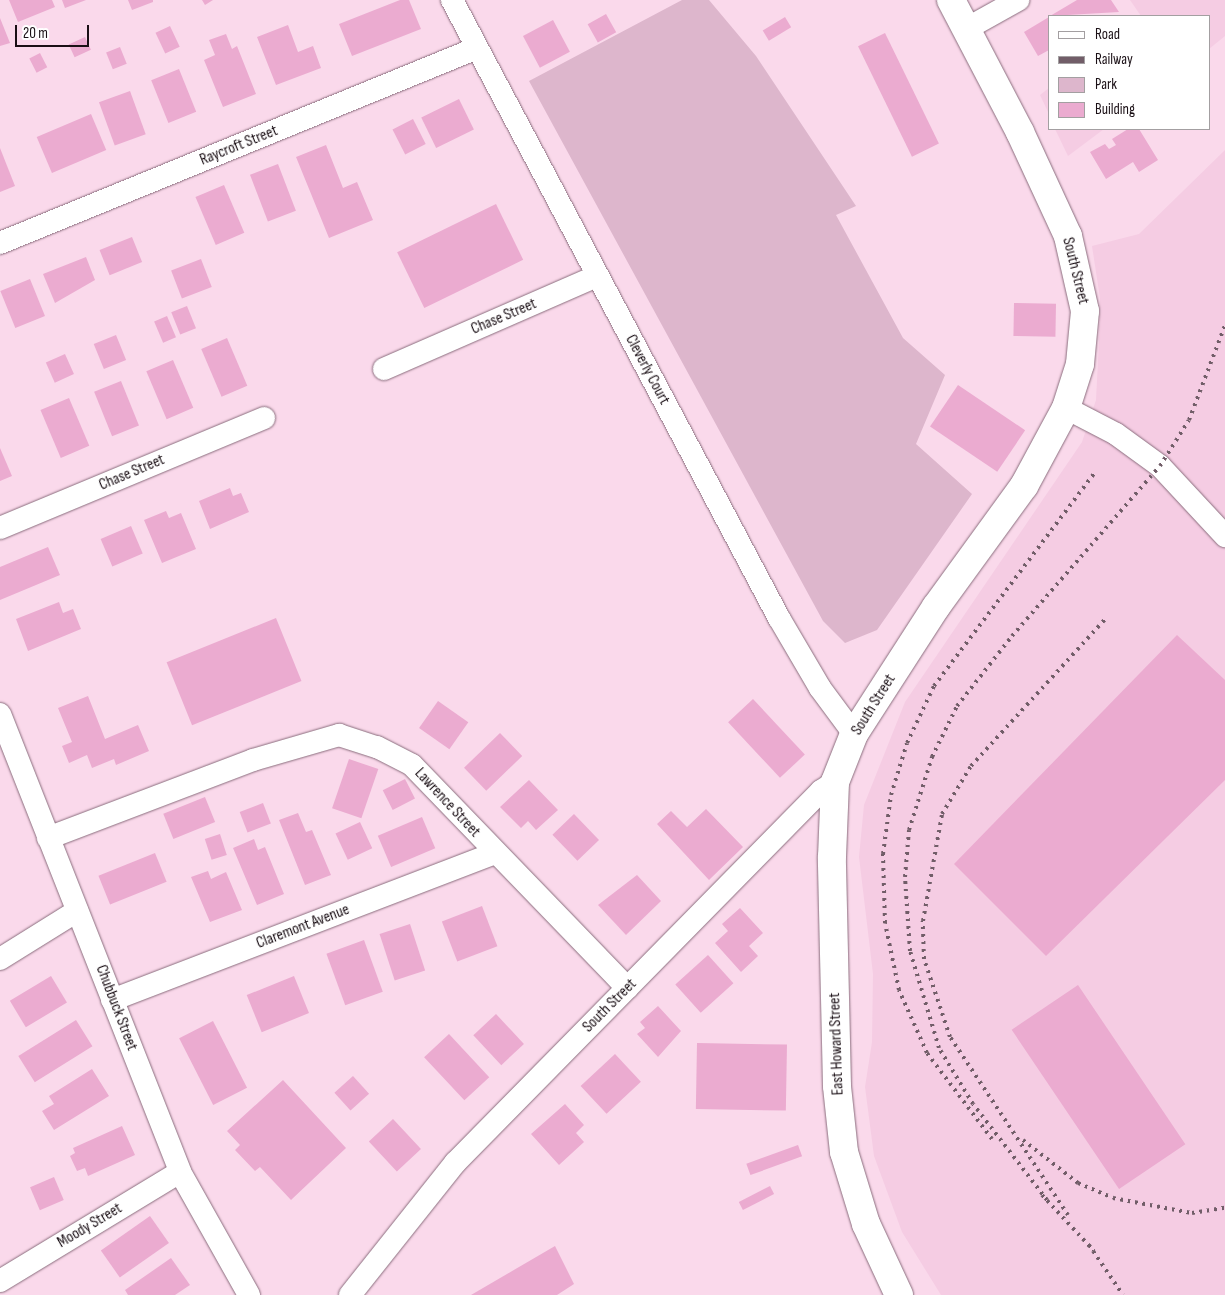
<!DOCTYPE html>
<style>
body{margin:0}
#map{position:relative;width:1225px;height:1295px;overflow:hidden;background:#fad9eb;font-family:"Sofia Sans Condensed",sans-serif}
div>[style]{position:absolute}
.built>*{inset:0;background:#f5cce3}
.green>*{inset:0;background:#ddb6cc}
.building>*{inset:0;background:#ebabd0;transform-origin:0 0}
.roads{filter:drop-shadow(0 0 1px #8a6d7d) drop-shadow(0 0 1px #8a6d7d)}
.street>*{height:22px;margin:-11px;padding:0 11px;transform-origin:11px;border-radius:11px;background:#fff}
.secondary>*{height:28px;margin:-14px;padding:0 14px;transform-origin:14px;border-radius:14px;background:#fff}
.rail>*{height:4px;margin-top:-2px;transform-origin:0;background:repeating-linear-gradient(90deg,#715d68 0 2.5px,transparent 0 7.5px)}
span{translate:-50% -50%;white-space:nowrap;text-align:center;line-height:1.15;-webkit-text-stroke:4px #fff;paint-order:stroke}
.street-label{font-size:16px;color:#1a0f15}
.legend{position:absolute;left:1048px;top:15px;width:162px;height:115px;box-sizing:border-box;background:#fff;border:1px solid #a39fa1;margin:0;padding:6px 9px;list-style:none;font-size:15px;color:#1a0f15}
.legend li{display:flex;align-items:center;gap:10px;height:25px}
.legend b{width:25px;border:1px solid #a39fa1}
.scale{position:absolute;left:15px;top:25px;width:74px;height:22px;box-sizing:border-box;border:2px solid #1a0f15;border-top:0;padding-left:6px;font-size:15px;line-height:18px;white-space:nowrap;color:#1a0f15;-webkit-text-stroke:4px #fff;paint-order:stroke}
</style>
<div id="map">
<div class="built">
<i style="clip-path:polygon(1130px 0,1225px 0,1225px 36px,1209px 49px,1209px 16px,1141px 16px)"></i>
<i style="clip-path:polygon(1049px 88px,1049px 114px,1040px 95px)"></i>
<i style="clip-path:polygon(1055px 129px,1104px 129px,1068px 156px)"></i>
<i style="clip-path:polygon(1225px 150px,1225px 1295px,941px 1295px,902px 1232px,874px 1156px,865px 1087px,872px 1042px,873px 974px,859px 857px,864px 805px,905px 702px,1082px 442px,1096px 400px,1099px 341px,1100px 298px,1092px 246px,1139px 234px)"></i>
</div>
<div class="green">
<i style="clip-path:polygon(682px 0,709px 0,756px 56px,856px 206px,836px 215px,903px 338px,945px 375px,916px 444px,972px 494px,877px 630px,845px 643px,823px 621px,529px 81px)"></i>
</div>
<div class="building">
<i style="clip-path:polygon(9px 0,52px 0,55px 7px,18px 22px)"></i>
<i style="clip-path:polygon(62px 0,86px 0,65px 8px)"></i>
<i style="clip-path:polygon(128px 0,153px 0,153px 2px,132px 10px)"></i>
<i style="clip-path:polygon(202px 0,213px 0,205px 5px)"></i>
<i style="clip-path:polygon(400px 0,409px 0,421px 29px,352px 56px,339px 24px)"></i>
<i style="clip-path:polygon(1077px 0,1111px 0,1119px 12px,1050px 16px)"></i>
<i style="left:606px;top:14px;width:21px;height:21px;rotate:61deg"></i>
<i style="left:785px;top:17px;width:12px;height:26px;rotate:59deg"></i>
<i style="clip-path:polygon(1049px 17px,1049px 50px,1038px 56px,1024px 32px)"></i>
<i style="clip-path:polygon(0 18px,10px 43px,0 46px)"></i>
<i style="left:553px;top:20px;width:36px;height:34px;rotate:62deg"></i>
<i style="clip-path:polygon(288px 25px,298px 52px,313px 46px,321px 68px,276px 85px,257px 37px)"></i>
<i style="left:170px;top:26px;width:23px;height:16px;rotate:65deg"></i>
<i style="left:885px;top:33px;width:123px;height:30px;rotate:64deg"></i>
<i style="clip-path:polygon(226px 34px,232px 49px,237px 46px,256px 94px,223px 107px,204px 60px,215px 55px,209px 40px)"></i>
<i style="left:85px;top:37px;width:14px;height:18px;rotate:65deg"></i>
<i style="left:120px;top:47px;width:18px;height:15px;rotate:68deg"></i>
<i style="left:40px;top:53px;width:16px;height:12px;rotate:63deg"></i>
<i style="left:179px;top:69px;width:46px;height:30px;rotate:68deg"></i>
<i style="left:130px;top:91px;width:46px;height:33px;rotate:70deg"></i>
<i style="left:459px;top:99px;width:34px;height:42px;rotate:64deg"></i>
<i style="left:91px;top:114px;width:39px;height:59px;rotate:67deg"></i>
<i style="left:413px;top:119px;width:28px;height:23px;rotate:63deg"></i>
<i style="clip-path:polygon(1128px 129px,1139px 129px,1158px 160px,1139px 172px,1133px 162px,1106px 179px,1090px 152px,1105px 144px,1109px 149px,1116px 145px,1112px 139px)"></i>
<i style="clip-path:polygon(326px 145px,343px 188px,357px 182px,373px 220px,329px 238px,296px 157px)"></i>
<i style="clip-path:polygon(0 148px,15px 186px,0 192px)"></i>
<i style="left:278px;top:164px;width:50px;height:30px;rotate:69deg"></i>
<i style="left:224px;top:185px;width:52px;height:31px;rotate:67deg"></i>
<i style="left:496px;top:204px;width:62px;height:110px;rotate:64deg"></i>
<i style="left:132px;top:237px;width:27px;height:35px;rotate:68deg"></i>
<i style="clip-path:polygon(86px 257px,95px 280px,55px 303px,43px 274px)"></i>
<i style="left:201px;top:259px;width:30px;height:32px;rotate:69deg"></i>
<i style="left:30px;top:279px;width:40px;height:32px;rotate:68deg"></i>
<i style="left:1014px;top:303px;width:42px;height:33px;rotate:1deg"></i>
<i style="left:187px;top:306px;width:24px;height:17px;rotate:68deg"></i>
<i style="left:167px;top:316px;width:23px;height:14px;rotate:67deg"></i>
<i style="left:116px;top:335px;width:27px;height:24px;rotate:68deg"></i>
<i style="left:227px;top:338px;width:52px;height:28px;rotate:67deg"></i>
<i style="left:65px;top:354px;width:22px;height:21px;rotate:66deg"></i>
<i style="left:173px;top:360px;width:52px;height:29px;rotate:67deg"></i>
<i style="left:121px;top:381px;width:48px;height:29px;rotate:68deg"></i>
<i style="left:958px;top:385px;width:81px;height:50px;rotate:34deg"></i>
<i style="left:69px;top:398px;width:52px;height:31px;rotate:67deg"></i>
<i style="clip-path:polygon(0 448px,12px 476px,0 481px)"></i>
<i style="clip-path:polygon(230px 488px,233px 496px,241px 493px,249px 512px,210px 529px,199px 501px)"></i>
<i style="clip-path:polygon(166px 511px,169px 518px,181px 513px,196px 549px,162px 563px,144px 520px)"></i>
<i style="left:131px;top:526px;width:30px;height:33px;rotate:67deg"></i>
<i style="clip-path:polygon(48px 547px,60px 575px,0 600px,0 567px)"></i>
<i style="clip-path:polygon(59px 602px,63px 613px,73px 609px,81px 629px,28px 651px,16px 619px)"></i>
<i style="left:276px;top:618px;width:68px;height:118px;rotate:68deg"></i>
<i style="clip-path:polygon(1177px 635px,1225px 680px,1225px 780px,1046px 956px,954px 864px)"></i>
<i style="clip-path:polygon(88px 696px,105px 739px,138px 725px,149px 751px,116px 765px,114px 759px,92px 768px,87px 755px,69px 763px,62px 746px,72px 742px,58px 708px)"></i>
<i style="left:753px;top:699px;width:76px;height:34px;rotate:47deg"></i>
<i style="left:438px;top:701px;width:37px;height:33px;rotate:35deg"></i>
<i style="left:500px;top:733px;width:32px;height:50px;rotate:46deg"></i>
<i style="left:349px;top:759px;width:31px;height:52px;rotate:19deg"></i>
<i style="left:405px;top:779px;width:22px;height:25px;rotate:63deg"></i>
<i style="clip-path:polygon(529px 780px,558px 810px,536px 830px,528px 821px,521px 828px,500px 807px)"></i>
<i style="left:205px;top:797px;width:27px;height:45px;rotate:68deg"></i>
<i style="left:263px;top:803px;width:22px;height:25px;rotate:69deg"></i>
<i style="clip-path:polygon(706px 809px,743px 847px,709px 880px,657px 824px,671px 811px,687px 827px)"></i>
<i style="clip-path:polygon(298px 813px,306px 832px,312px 830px,331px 875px,305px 885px,279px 820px)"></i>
<i style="left:574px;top:814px;width:36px;height:30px;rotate:46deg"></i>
<i style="left:422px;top:817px;width:34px;height:48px;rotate:67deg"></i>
<i style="left:360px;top:822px;width:29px;height:27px;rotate:65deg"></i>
<i style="left:220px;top:834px;width:22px;height:16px;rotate:72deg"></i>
<i style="clip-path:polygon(254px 839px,258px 850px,265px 847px,284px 894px,257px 905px,233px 848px)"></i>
<i style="left:155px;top:853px;width:31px;height:61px;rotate:68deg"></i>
<i style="clip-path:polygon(208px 871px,211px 879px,226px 872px,242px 910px,210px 922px,191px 877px)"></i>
<i style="clip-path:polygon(637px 875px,661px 901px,626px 935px,598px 905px)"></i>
<i style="left:482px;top:906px;width:43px;height:43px;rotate:69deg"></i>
<i style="clip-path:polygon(740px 908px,763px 933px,749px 946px,758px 956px,741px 972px,715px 943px,728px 931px,722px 924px)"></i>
<i style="left:410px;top:924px;width:49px;height:32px;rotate:72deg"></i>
<i style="left:364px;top:940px;width:55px;height:40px;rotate:70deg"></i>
<i style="left:708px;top:955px;width:38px;height:44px;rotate:48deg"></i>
<i style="left:51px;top:976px;width:31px;height:48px;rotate:59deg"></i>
<i style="left:294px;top:976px;width:40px;height:51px;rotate:68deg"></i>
<i style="left:1078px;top:985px;width:192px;height:80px;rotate:56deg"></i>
<i style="clip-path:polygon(658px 1006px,681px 1031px,658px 1057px,637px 1034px,645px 1028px,640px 1022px)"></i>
<i style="left:496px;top:1014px;width:41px;height:31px;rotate:47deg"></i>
<i style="left:76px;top:1020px;width:31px;height:68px;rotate:58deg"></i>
<i style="left:213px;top:1021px;width:75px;height:38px;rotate:63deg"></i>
<i style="left:449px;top:1034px;width:59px;height:34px;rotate:47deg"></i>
<i style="left:697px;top:1043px;width:90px;height:66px;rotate:1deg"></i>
<i style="left:615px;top:1054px;width:38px;height:47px;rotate:47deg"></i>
<i style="clip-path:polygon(92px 1069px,109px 1096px,54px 1130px,42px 1111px,54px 1104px,49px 1096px)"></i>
<i style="left:353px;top:1076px;width:24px;height:25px;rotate:48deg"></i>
<i style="clip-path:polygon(283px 1080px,346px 1148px,291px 1200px,260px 1167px,255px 1171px,235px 1150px,240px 1145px,227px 1131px)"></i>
<i style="clip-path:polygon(565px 1104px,584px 1125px,576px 1133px,584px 1142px,559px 1165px,531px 1134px)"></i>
<i style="left:393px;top:1119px;width:41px;height:33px;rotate:47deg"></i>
<i style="clip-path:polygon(122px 1126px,135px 1155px,88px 1176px,85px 1168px,77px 1171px,70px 1156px,75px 1153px,73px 1148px)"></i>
<i style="left:798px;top:1145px;width:12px;height:55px;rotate:70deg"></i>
<i style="left:54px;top:1177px;width:25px;height:26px;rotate:67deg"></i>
<i style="left:770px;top:1186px;width:9px;height:35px;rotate:63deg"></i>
<i style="left:150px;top:1216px;width:33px;height:60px;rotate:55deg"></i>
<i style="clip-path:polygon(555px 1246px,574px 1284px,557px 1295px,471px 1295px)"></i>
<i style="clip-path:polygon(171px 1258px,190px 1285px,175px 1295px,128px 1295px,125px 1290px)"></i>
</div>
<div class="roads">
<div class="street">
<i style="left:452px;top:0;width:699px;rotate:62.12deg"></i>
<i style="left:779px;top:618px;width:81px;rotate:59.6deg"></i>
<i style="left:820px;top:688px;width:57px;rotate:53.5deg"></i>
<i style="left:966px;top:29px;width:60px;rotate:-29.1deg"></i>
<i style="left:0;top:243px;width:515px;rotate:-22.23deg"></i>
<i style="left:384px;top:369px;width:232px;rotate:-23.6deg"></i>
<i style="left:1066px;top:408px;width:56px;rotate:27.5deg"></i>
<i style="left:1116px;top:434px;width:54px;rotate:36deg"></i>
<i style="left:1160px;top:466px;width:96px;rotate:47.1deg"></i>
<i style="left:0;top:528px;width:286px;rotate:-22.6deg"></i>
<i style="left:0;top:714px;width:492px;rotate:68.5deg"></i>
<i style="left:180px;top:1172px;width:141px;rotate:60.7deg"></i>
<i style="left:48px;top:838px;width:219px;rotate:-20.8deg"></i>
<i style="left:253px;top:760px;width:90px;rotate:-16.2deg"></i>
<i style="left:339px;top:735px;width:40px;rotate:18deg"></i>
<i style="left:377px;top:747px;width:39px;rotate:27deg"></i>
<i style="left:412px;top:765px;width:310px;rotate:46deg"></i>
<i style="left:0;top:959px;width:91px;rotate:-31.9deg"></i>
<i style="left:112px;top:1000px;width:409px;rotate:-21deg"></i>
<i style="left:0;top:1281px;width:210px;rotate:-31.2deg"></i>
<i style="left:350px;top:1295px;width:169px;rotate:-51.5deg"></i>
<i style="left:455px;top:1163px;width:522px;rotate:-45.47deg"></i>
<i style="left:821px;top:791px;width:17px;rotate:-33deg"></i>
</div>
<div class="secondary">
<i style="left:899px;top:1295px;width:78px;rotate:-114.9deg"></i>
<i style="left:866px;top:1224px;width:75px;rotate:-107deg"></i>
<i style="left:844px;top:1152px;width:66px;rotate:-96.1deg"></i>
<i style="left:837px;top:1086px;width:229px;rotate:-91.3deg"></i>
<i style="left:832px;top:857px;width:75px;rotate:-87.7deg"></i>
<i style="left:835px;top:782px;width:52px;rotate:-68.4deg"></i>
<i style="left:854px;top:734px;width:151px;rotate:-57.2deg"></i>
<i style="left:936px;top:607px;width:150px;rotate:-54deg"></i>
<i style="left:1024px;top:486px;width:89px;rotate:-61.7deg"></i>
<i style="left:1066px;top:408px;width:46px;rotate:-72.3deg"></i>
<i style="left:1080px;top:364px;width:53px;rotate:-84.6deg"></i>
<i style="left:1085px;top:311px;width:77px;rotate:-102.8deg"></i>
<i style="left:1068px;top:236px;width:115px;rotate:-114.8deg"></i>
<i style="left:1020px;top:132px;width:149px;rotate:-117.6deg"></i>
</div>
</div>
<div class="rail">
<i style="left:992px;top:1139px;width:108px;rotate:-127.1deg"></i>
<i style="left:927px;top:1053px;width:69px;rotate:-114deg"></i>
<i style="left:899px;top:990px;width:68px;rotate:-101.8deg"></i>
<i style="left:885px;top:923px;width:69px;rotate:-91.7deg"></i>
<i style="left:883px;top:854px;width:60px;rotate:-82.3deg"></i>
<i style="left:891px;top:795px;width:54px;rotate:-72.9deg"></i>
<i style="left:907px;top:743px;width:63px;rotate:-64.7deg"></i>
<i style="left:934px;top:686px;width:266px;rotate:-53deg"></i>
<i style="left:1023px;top:1140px;width:70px;rotate:38deg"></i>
<i style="left:1078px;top:1183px;width:38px;rotate:23deg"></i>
<i style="left:1113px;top:1198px;width:80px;rotate:10.8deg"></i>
<i style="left:1192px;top:1213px;width:33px;rotate:-9deg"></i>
<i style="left:1042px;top:1195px;width:76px;rotate:47.1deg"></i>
<i style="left:1047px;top:1200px;width:121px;rotate:-127.6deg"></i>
<i style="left:973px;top:1104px;width:66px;rotate:-121.3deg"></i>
<i style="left:939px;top:1048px;width:101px;rotate:-106.6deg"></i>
<i style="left:910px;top:951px;width:74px;rotate:-93.9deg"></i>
<i style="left:905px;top:877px;width:47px;rotate:-85.1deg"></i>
<i style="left:909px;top:830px;width:77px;rotate:-72.5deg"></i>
<i style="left:932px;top:757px;width:57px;rotate:-63.9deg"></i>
<i style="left:957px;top:706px;width:89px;rotate:-51.8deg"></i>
<i style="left:1012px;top:636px;width:225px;rotate:-49deg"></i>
<i style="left:1160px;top:466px;width:54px;rotate:-57.8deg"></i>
<i style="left:1189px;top:420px;width:102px;rotate:-69.2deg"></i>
<i style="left:1068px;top:1215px;width:214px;rotate:-123.5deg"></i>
<i style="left:950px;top:1037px;width:82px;rotate:-108.4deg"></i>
<i style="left:924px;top:959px;width:38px;rotate:-92deg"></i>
<i style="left:923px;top:921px;width:109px;rotate:-79.9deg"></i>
<i style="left:942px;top:814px;width:56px;rotate:-58.9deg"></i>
<i style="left:971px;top:766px;width:199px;rotate:-47.6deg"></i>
<i style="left:1089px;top:1245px;width:60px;rotate:55.8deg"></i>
</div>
<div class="street-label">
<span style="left:239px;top:146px;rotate:-22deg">Raycroft Street</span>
<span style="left:1075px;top:271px;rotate:76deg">South Street</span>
<span style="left:504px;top:317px;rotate:-23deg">Chase Street</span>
<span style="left:647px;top:370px;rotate:62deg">Cleverly Court</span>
<span style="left:132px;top:473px;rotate:-23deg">Chase Street</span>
<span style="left:874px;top:705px;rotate:-58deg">South Street</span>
<span style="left:447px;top:803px;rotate:47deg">Lawrence Street</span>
<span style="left:303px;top:927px;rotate:-21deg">Claremont Avenue</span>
<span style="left:610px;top:1006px;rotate:-45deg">South Street</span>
<span style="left:116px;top:1008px;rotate:69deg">Chubbuck Street</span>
<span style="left:837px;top:1044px;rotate:-92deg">East Howard Street</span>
<span style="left:90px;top:1226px;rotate:-31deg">Moody Street</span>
</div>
<ul class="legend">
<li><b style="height:6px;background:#fff"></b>Road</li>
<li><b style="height:6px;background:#715d68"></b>Railway</li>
<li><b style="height:14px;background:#ddb6cc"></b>Park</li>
<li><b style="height:14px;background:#ebabd0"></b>Building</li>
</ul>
<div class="scale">20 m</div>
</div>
